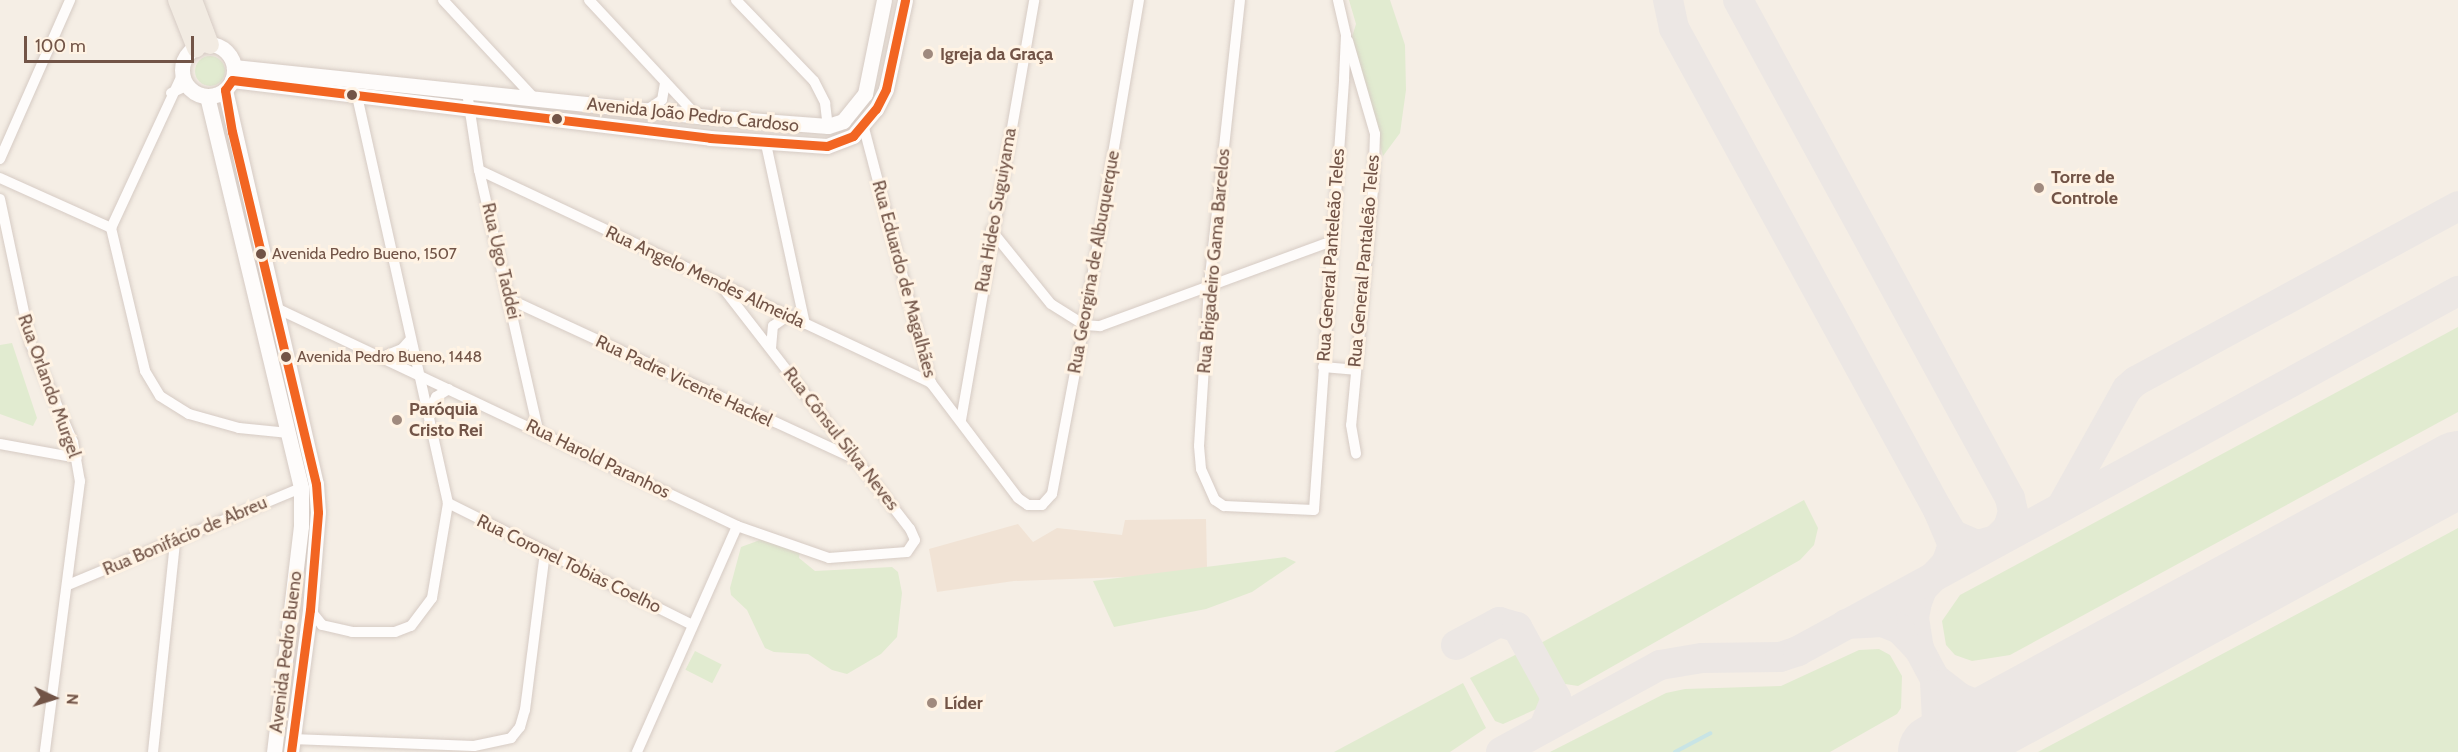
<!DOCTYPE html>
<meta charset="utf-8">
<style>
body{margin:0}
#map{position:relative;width:2458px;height:752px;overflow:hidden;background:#f5eee5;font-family:Cabin,sans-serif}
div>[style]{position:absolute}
.residential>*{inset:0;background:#f1e3d5}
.green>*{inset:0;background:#e1ebd0;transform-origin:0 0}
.round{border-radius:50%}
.stream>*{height:4px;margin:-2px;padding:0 2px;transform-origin:2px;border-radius:2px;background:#c8e4e5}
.taxiway>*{height:30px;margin:-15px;padding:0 15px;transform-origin:15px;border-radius:15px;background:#ece7e4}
.runway>*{height:76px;margin:-38px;padding:0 38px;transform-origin:38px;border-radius:38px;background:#ece7e4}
.roads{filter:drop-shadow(0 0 2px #d6cbc4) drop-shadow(0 0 2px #d6cbc4)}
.minor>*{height:10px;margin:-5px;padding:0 5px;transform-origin:5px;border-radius:5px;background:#fefcfb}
.secondary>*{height:15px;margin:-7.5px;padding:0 7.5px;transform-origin:7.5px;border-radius:7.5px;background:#fefcfb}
.secondary>.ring{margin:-7.5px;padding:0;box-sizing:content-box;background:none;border:15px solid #fefcfb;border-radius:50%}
.primary>*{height:18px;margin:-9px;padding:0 9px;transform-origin:9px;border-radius:9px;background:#f2ebe2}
.bus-1>*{height:9px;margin:-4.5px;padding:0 4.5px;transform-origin:4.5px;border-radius:4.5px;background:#f26522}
.dots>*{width:16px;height:16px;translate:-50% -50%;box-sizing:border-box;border:3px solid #fff3e4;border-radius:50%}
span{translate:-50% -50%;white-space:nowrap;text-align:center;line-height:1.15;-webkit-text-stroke:6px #fff3e4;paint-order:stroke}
.bus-label{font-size:16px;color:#725447}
.left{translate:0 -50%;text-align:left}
.poi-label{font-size:18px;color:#725447;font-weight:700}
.street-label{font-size:18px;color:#725447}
.north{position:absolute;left:24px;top:668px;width:60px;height:60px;-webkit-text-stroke:4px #fff3e4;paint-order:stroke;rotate:94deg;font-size:16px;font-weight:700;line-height:24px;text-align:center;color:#725447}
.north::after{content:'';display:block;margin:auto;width:21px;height:27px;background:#725447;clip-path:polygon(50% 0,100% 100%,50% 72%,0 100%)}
.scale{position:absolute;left:24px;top:36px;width:170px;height:27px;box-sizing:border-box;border:3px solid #725447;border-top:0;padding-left:8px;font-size:18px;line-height:21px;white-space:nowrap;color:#725447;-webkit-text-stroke:4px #fff3e4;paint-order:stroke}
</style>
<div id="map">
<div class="residential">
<i style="clip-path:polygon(1206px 519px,1207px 568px,1151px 576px,1014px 581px,937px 592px,929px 549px,1018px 524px,1033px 542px,1057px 528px,1122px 535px,1125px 520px)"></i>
</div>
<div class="green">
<i style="clip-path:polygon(1349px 0,1390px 0,1405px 45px,1406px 90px,1400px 133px,1383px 156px,1352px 37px,1356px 24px)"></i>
<i class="round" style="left:195px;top:56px;width:30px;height:30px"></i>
<i style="clip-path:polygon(2458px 327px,2458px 412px,2010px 655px,1972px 661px,1955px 655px,1946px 645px,1942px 621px,1960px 595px)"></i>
<i style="clip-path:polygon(12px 343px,37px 418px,33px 426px,0 414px,0 345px)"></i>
<i style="clip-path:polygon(1804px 500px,1818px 528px,1814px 545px,1800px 560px,1578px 686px,1559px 683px,1539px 644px)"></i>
<i style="clip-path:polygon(2458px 528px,2458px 752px,2038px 752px,2384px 568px)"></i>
<i style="clip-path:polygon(760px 540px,784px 541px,800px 547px,799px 558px,815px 571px,892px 567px,898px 572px,902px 593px,897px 637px,881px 654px,847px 674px,832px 670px,808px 654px,774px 652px,765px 648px,747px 610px,731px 595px,730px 588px,741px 547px)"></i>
<i style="clip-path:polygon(1285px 557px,1296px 562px,1252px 592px,1206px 609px,1114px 627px,1093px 581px)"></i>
<i style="clip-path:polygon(1879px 649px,1890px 655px,1902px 676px,1901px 708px,1897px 714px,1830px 752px,1550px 752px,1666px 693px,1685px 689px,1781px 686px,1859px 650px)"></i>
<i style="left:695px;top:651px;width:30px;height:21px;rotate:27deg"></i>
<i style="clip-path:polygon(1519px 653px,1546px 699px,1543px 706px,1503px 724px,1495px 721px,1470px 678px)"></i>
<i style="clip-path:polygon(1463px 683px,1486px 728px,1450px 752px,1334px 752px)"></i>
</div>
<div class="stream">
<i style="left:1675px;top:752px;width:40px;rotate:-28deg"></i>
</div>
<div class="taxiway">
<i style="left:1668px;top:0;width:29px;rotate:78deg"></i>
<i style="left:1674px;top:28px;width:550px;rotate:61.29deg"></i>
<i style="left:1738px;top:0;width:567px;rotate:61.36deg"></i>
<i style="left:2010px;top:498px;width:14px;rotate:78deg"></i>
<i style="left:2013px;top:512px;width:17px;rotate:107deg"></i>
<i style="left:2008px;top:528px;width:17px;rotate:135deg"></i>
<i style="left:1996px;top:540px;width:20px;rotate:165deg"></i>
<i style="left:1977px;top:545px;width:26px;rotate:-157deg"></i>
<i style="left:1953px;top:535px;width:29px;rotate:-121deg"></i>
<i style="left:1938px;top:510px;width:38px;rotate:67deg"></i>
<i style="left:1953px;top:545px;width:20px;rotate:110deg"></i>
<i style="left:1946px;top:564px;width:35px;rotate:134deg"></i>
<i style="left:1922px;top:589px;width:14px;rotate:111deg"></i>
<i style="left:1917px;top:602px;width:16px;rotate:101deg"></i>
<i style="left:1914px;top:618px;width:31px;rotate:81deg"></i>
<i style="left:1919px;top:649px;width:28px;rotate:-134deg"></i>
<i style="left:1900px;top:629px;width:18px;rotate:-158deg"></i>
<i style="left:1883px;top:622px;width:37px;rotate:177deg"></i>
<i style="left:2063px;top:504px;width:132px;rotate:-60.9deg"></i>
<i style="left:2127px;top:389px;width:12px;rotate:-42deg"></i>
<i style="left:2136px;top:381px;width:366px;rotate:-28.5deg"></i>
<i style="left:1456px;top:645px;width:49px;rotate:-28.1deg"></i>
<i style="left:1499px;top:622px;width:19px;rotate:16deg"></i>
<i style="left:1517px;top:627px;width:81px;rotate:61.2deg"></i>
<i style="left:1556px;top:698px;width:31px;rotate:112deg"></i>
<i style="left:1919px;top:649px;width:117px;rotate:61.9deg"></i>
<i style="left:1937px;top:680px;width:29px;rotate:38deg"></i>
<i style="left:1960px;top:698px;width:16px;rotate:22deg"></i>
<i style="left:1975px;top:704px;width:35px;rotate:2deg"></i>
<i style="left:2010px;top:705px;width:25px;rotate:-12deg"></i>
<i style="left:1501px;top:752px;width:181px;rotate:-28.7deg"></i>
<i style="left:1660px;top:665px;width:43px;rotate:-9.5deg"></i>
<i style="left:1702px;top:658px;width:78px;rotate:-0.7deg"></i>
<i style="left:1780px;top:657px;width:19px;rotate:-18deg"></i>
<i style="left:1798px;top:651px;width:752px;rotate:-28.61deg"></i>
<i style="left:1921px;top:752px;width:36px;rotate:-63deg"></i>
<i style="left:1937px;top:720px;width:35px;rotate:-93deg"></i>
<i style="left:1994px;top:752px;width:47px;rotate:-65.1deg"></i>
</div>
<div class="runway">
<i style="left:1936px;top:752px;width:594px;rotate:-28.46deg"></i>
</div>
<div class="roads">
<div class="minor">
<i style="left:443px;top:0;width:135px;rotate:47.1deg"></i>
<i style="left:589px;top:0;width:158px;rotate:47deg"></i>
<i style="left:736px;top:0;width:112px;rotate:46.1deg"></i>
<i style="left:814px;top:81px;width:25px;rotate:63deg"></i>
<i style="left:825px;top:103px;width:23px;rotate:83deg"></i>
<i style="left:1240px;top:0;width:289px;rotate:96.2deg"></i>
<i style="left:1209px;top:287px;width:159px;rotate:93.6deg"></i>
<i style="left:1199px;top:446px;width:23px;rotate:85deg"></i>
<i style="left:1201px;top:469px;width:34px;rotate:66deg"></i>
<i style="left:1215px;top:500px;width:11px;rotate:34deg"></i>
<i style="left:1224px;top:506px;width:90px;rotate:2.5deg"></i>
<i style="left:1314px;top:510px;width:432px;rotate:-86deg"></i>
<i style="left:1344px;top:79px;width:44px;rotate:-87.4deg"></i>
<i style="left:1346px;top:35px;width:36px;rotate:-103deg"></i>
<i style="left:1348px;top:41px;width:97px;rotate:73.8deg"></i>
<i style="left:1375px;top:134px;width:56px;rotate:92deg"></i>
<i style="left:1373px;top:190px;width:236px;rotate:95.3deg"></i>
<i style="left:1351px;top:425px;width:29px;rotate:80deg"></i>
<i style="left:183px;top:73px;width:171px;rotate:114.9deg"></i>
<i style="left:111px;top:228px;width:147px;rotate:76.6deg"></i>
<i style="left:145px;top:371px;width:29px;rotate:59deg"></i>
<i style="left:160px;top:396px;width:34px;rotate:32deg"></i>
<i style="left:189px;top:414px;width:52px;rotate:15.6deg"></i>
<i style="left:239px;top:428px;width:50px;rotate:5.7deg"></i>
<i style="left:467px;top:92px;width:79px;rotate:81.3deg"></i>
<i style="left:479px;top:170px;width:266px;rotate:77.2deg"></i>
<i style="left:171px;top:93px;width:19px;rotate:-25deg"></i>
<i style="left:647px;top:110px;width:18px;rotate:-34deg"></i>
<i style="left:662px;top:100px;width:17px;rotate:-80deg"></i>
<i style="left:864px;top:128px;width:264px;rotate:75.3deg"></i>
<i style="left:931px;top:383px;width:144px;rotate:52.9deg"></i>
<i style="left:1018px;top:498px;width:12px;rotate:35deg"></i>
<i style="left:1028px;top:505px;width:14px"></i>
<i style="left:1042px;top:505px;width:15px;rotate:-48deg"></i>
<i style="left:1052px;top:494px;width:172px;rotate:-79.3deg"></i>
<i style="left:1084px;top:325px;width:330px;rotate:-80.4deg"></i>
<i style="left:766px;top:144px;width:184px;rotate:77.8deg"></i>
<i style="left:0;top:159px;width:174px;rotate:-66.2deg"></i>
<i style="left:479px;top:170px;width:500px;rotate:25.2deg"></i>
<i style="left:0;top:178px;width:122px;rotate:24.2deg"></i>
<i style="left:0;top:199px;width:149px;rotate:78deg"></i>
<i style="left:31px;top:345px;width:106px;rotate:66.6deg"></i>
<i style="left:73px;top:442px;width:40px;rotate:80deg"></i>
<i style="left:80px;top:481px;width:273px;rotate:97.4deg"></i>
<i style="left:991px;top:230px;width:95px;rotate:51deg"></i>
<i style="left:1051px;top:304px;width:39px;rotate:32deg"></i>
<i style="left:1084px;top:325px;width:16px;rotate:4deg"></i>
<i style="left:1100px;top:326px;width:247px;rotate:-20.1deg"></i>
<i style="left:511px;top:300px;width:379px;rotate:24.8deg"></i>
<i style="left:274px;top:307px;width:512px;rotate:25.31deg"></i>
<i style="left:737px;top:526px;width:97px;rotate:19.2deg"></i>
<i style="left:829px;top:558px;width:78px;rotate:-4.4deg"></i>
<i style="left:907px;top:552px;width:14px;rotate:-56deg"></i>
<i style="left:915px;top:540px;width:12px;rotate:-114deg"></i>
<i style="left:910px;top:529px;width:306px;rotate:-127.8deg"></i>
<i style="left:771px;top:348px;width:22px;rotate:-85deg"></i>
<i style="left:773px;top:326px;width:18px;rotate:-34deg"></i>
<i style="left:385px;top:356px;width:18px;rotate:-22deg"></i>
<i style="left:402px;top:349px;width:13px;rotate:-48deg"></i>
<i style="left:1323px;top:367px;width:32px;rotate:5deg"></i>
<i style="left:429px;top:411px;width:16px;rotate:-63deg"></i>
<i style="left:436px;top:397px;width:15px;rotate:-32deg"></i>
<i style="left:961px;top:420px;width:426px;rotate:-80.1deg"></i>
<i style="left:0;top:444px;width:78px;rotate:10.3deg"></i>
<i style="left:448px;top:503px;width:271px;rotate:26.5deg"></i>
<i style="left:68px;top:585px;width:252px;rotate:-22.6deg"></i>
<i style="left:310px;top:610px;width:19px;rotate:51deg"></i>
<i style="left:322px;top:625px;width:31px;rotate:13deg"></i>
<i style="left:352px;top:632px;width:43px"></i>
<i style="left:395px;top:632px;width:17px;rotate:-21deg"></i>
<i style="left:411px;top:626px;width:35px;rotate:-53deg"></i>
<i style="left:432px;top:598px;width:96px;rotate:-80.4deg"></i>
<i style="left:448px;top:503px;width:417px;rotate:-102.6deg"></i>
<i style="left:292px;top:739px;width:182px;rotate:2.2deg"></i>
<i style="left:474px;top:746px;width:38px;rotate:-12deg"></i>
<i style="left:511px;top:738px;width:14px;rotate:-51deg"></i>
<i style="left:520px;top:727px;width:18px;rotate:-74deg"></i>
<i style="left:525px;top:710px;width:159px;rotate:-82.8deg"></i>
<i style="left:153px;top:752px;width:211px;rotate:-84deg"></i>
<i style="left:637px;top:752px;width:247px;rotate:-66.1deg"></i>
</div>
<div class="secondary">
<i class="ring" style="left:182px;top:44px;width:37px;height:37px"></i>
<i style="left:234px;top:67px;width:466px;rotate:6deg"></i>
<i style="left:697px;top:116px;width:131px;rotate:4.4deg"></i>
<i style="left:828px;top:126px;width:16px;rotate:-18deg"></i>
<i style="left:843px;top:121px;width:35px;rotate:-51deg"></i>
<i style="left:865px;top:94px;width:96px;rotate:-78.6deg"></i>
<i style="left:232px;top:80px;width:482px;rotate:6.9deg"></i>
<i style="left:710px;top:138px;width:117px;rotate:3.9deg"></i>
<i style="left:827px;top:146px;width:28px;rotate:-21deg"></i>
<i style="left:853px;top:136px;width:35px;rotate:-50deg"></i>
<i style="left:876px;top:109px;width:22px;rotate:-63deg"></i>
<i style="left:886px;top:89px;width:91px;rotate:-77.9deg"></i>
<i style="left:225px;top:90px;width:404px;rotate:77deg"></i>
<i style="left:316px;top:484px;width:28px;rotate:86deg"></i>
<i style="left:318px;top:512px;width:98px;rotate:94.7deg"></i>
<i style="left:310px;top:610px;width:143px;rotate:97.6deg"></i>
<i style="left:207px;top:96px;width:403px;rotate:76.5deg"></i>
<i style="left:301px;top:488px;width:38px;rotate:90deg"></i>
<i style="left:301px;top:526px;width:228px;rotate:96.8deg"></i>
</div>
<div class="primary">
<i style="left:177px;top:0;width:52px;rotate:68.4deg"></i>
<i style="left:193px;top:0;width:48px;rotate:69.3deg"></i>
</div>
</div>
<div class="bus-1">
<i style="left:291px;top:752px;width:143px;rotate:-82.4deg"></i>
<i style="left:310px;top:610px;width:98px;rotate:-85.3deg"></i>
<i style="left:318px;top:512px;width:28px;rotate:-94deg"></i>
<i style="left:316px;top:484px;width:362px;rotate:-103.4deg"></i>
<i style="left:232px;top:132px;width:43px;rotate:-99.5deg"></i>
<i style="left:225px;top:90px;width:12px;rotate:-55deg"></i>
<i style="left:232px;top:80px;width:482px;rotate:6.9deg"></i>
<i style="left:710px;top:138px;width:117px;rotate:3.9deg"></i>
<i style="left:827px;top:146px;width:28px;rotate:-21deg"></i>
<i style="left:853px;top:136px;width:35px;rotate:-50deg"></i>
<i style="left:876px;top:109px;width:22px;rotate:-63deg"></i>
<i style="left:886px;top:89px;width:91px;rotate:-77.9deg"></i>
</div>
<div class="dots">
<i style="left:928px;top:54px;background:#a08a7e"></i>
<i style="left:352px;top:95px;background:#725447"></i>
<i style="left:557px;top:119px;background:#725447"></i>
<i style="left:2039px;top:188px;background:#a08a7e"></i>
<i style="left:261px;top:254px;background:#725447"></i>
<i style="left:286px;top:357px;background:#725447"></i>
<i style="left:397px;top:420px;background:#a08a7e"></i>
<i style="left:932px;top:703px;background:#a08a7e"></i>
</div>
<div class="bus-label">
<span class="left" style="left:272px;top:254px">Avenida Pedro Bueno, 1507</span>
<span class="left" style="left:297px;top:357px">Avenida Pedro Bueno, 1448</span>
</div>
<div class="poi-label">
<span class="left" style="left:940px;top:54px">Igreja da Graça</span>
<span class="left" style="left:2051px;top:188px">Torre de<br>Controle</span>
<span class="left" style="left:409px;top:420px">Paróquia<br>Cristo Rei</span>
<span class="left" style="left:944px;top:703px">Líder</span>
</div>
<div class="street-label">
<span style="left:693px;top:115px;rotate:6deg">Avenida João Pedro Cardoso</span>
<span style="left:996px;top:210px;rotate:-80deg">Rua Hideo Suguiyama</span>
<span style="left:1331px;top:255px;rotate:-86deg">Rua General Panteleão Teles</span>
<span style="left:501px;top:261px;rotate:77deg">Rua Ugo Taddei</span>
<span style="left:1214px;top:261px;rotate:-85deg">Rua Brigadeiro Gama Barcelos</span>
<span style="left:1364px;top:261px;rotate:-85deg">Rua General Pantaleão Teles</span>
<span style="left:1094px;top:262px;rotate:-80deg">Rua Georgina de Albuquerque</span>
<span style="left:705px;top:277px;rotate:25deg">Rua Angelo Mendes Almeida</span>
<span style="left:904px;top:279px;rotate:75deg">Rua Eduardo de Magalhães</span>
<span style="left:684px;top:381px;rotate:25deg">Rua Padre Vicente Hackel</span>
<span style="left:49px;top:386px;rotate:70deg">Rua Orlando Murgel</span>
<span style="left:841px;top:439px;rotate:52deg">Rua Cônsul Silva Neves</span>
<span style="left:598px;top:459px;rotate:26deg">Rua Harold Paranhos</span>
<span style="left:185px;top:536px;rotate:-23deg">Rua Bonifácio de Abreu</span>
<span style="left:569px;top:564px;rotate:26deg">Rua Coronel Tobias Coelho</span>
<span style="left:286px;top:652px;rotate:-83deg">Avenida Pedro Bueno</span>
</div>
<div class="north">N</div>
<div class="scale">100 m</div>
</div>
